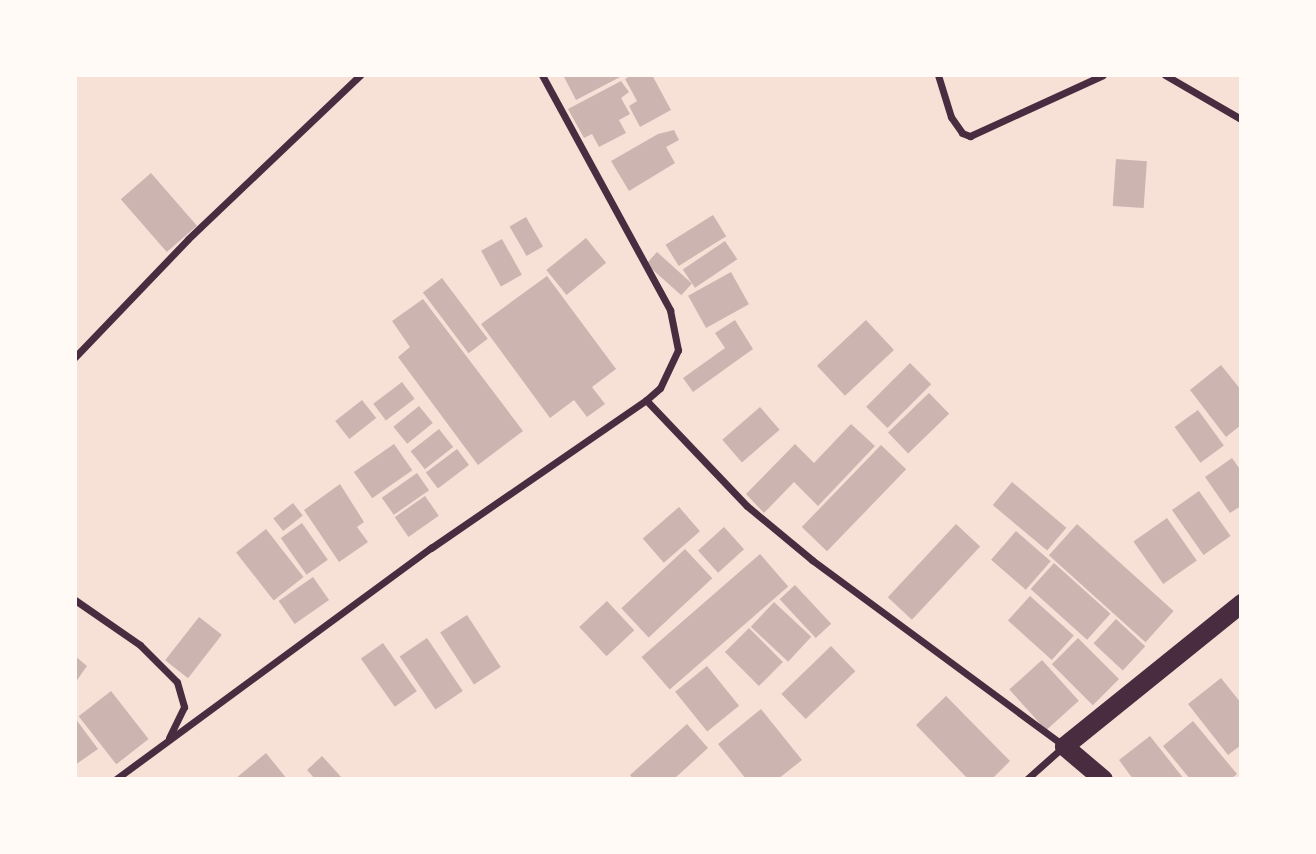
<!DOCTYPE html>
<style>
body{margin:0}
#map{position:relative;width:1316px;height:854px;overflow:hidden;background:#f7e1d7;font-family:Cabin,sans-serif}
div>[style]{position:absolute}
.building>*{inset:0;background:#ccb4b1;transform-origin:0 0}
.minor>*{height:7px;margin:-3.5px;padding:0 3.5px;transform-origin:3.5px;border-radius:3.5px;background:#4a2c40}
.trunk>*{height:19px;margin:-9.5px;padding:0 9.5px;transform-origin:9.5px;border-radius:9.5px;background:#4a2c40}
span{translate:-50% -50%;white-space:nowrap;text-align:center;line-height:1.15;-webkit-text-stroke:6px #fffaf5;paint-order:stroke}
.frame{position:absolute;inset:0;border:77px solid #fffaf5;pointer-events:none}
</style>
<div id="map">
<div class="building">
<i style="clip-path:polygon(563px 75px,624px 75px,576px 100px)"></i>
<i style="clip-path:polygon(632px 75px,652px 75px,671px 110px,640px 127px,629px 106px,637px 101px,625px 79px)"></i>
<i style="clip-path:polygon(621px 81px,629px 92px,621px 98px,630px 114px,619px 120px,626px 133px,599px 147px,592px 134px,584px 138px,568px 109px)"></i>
<i style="clip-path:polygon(674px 130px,679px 140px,666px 147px,675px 163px,629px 191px,611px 161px,658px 134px)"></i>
<i style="left:1116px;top:159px;width:31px;height:47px;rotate:4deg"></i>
<i style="left:151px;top:173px;width:70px;height:40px;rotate:49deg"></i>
<i style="left:713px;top:215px;width:25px;height:56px;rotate:58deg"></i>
<i style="left:526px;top:217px;width:34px;height:19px;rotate:60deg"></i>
<i style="left:586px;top:238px;width:32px;height:51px;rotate:51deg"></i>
<i style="left:502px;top:239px;width:41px;height:24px;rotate:61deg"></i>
<i style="left:725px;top:241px;width:22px;height:51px;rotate:56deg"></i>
<i style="left:657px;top:252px;width:47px;height:16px;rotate:42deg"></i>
<i style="left:731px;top:272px;width:37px;height:49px;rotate:61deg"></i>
<i style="clip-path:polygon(547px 276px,616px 369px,592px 387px,605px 404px,587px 417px,574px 400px,550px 418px,481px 324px)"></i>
<i style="left:442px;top:278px;width:76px;height:24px;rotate:53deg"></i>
<i style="clip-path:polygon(423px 299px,523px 431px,478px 465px,398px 357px,410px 347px,392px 321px)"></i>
<i style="clip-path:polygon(735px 320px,753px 349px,693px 392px,683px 378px,725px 348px,715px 333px)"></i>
<i style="left:866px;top:320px;width:41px;height:67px;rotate:47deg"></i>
<i style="left:910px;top:363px;width:30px;height:62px;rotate:45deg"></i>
<i style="clip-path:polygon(1221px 365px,1241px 390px,1241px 425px,1226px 437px,1190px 390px)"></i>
<i style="left:402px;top:382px;width:21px;height:36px;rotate:53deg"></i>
<i style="left:929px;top:393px;width:29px;height:57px;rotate:46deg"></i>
<i style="left:362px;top:400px;width:23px;height:34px;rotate:52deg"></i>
<i style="left:419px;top:406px;width:22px;height:33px;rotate:51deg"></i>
<i style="left:760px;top:407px;width:30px;height:50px;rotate:49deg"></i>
<i style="left:1198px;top:410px;width:44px;height:29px;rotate:54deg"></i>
<i style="clip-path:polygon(851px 424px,875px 446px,818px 506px,794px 482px,764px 513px,746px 494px,795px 444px,814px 463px)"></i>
<i style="left:439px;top:429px;width:23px;height:36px;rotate:52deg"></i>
<i style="left:394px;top:444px;width:32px;height:49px;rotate:55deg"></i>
<i style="left:881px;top:445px;width:35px;height:114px;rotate:44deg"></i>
<i style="left:457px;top:449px;width:20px;height:39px;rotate:53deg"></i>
<i style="clip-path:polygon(1232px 458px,1241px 471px,1241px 506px,1230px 513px,1205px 477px)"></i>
<i style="left:417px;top:473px;width:21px;height:43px;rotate:55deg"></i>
<i style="left:1012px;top:482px;width:71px;height:30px;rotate:40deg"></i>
<i style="clip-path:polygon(340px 484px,364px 522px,357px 527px,368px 542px,339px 562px,304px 510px)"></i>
<i style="left:1199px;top:491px;width:55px;height:33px;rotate:55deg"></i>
<i style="left:425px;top:496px;width:24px;height:37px;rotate:55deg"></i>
<i style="left:293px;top:503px;width:16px;height:25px;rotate:52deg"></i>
<i style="left:679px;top:507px;width:32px;height:48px;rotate:49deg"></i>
<i style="left:1167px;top:518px;width:52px;height:41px;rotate:55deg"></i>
<i style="left:302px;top:523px;width:45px;height:26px;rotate:55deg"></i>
<i style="left:956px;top:524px;width:33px;height:100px;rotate:43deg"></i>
<i style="left:1077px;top:524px;width:130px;height:42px;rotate:42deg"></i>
<i style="left:724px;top:527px;width:30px;height:35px;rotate:48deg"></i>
<i style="left:266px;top:529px;width:61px;height:38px;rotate:52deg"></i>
<i style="left:1016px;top:531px;width:46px;height:38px;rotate:41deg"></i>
<i style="left:685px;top:549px;width:40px;height:87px;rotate:47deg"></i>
<i style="left:760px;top:554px;width:43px;height:157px;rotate:49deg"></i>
<i style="left:1054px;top:563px;width:76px;height:35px;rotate:42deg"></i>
<i style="left:313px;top:577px;width:28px;height:42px;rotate:55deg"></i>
<i style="left:795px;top:585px;width:53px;height:21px;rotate:47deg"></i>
<i style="left:1030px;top:596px;width:59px;height:33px;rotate:42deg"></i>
<i style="left:607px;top:601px;width:40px;height:38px;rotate:47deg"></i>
<i style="left:774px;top:602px;width:51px;height:34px;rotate:43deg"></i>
<i style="left:467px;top:615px;width:62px;height:32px;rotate:57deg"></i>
<i style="left:199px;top:617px;width:29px;height:55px;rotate:38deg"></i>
<i style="left:1116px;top:619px;width:40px;height:33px;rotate:43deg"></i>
<i style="left:749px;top:628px;width:48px;height:34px;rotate:45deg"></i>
<i style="left:427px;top:638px;width:64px;height:33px;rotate:56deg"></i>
<i style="left:1078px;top:638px;width:58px;height:37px;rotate:45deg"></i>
<i style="left:383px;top:643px;width:59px;height:27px;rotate:55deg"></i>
<i style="left:831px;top:646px;width:35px;height:69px;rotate:46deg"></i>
<i style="clip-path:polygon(75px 656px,87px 666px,75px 683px)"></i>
<i style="left:1042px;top:660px;width:55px;height:44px;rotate:48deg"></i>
<i style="left:707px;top:666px;width:51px;height:41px;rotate:51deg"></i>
<i style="clip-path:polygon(1221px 678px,1241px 703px,1241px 745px,1228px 755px,1188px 704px)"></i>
<i style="left:111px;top:691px;width:61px;height:41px;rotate:52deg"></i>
<i style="clip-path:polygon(946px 696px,1010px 761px,992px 779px,968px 779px,916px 725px)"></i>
<i style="clip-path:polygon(761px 709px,802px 760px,778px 779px,746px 779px,718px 744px)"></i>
<i style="clip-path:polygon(75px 718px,98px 749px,75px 765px)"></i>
<i style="clip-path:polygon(1193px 721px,1237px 774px,1231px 779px,1190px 779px,1163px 746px)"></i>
<i style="clip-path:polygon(687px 724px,708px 748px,674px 779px,633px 779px,630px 775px)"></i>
<i style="clip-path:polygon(1150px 736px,1184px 779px,1133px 779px,1119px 760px)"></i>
<i style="clip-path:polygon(266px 753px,287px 779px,235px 779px)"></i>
<i style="clip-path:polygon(322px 756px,343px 779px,315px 779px,307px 770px)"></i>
</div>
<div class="minor">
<i style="left:542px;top:75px;width:268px;rotate:61.4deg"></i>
<i style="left:670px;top:310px;width:41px;rotate:78.7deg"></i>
<i style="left:678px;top:350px;width:42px;rotate:115.3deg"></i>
<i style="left:660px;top:388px;width:18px;rotate:139deg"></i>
<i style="left:938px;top:75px;width:44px;rotate:72.8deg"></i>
<i style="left:951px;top:117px;width:19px;rotate:55deg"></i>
<i style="left:962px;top:133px;width:9px;rotate:21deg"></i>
<i style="left:970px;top:136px;width:146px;rotate:-24.6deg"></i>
<i style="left:1165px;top:75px;width:88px;rotate:30.1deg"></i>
<i style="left:75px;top:357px;width:163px;rotate:-46.2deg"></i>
<i style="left:188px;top:239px;width:238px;rotate:-43.6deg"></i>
<i style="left:75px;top:600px;width:79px;rotate:34.7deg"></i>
<i style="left:140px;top:645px;width:52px;rotate:45deg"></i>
<i style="left:177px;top:682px;width:26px;rotate:74deg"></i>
<i style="left:184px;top:707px;width:34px;rotate:116deg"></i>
<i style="left:116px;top:779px;width:391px;rotate:-36.3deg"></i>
<i style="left:431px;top:548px;width:261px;rotate:-34.5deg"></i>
<i style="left:646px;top:400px;width:146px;rotate:46.4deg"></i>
<i style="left:747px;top:506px;width:85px;rotate:39.7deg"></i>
<i style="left:812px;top:560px;width:313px;rotate:36.4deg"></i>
<i style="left:1064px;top:746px;width:50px;rotate:138.3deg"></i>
</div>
<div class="trunk">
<i style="left:1103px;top:779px;width:51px;rotate:-139.8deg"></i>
<i style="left:1064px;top:746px;width:228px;rotate:-38.9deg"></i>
</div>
<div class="frame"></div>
</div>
